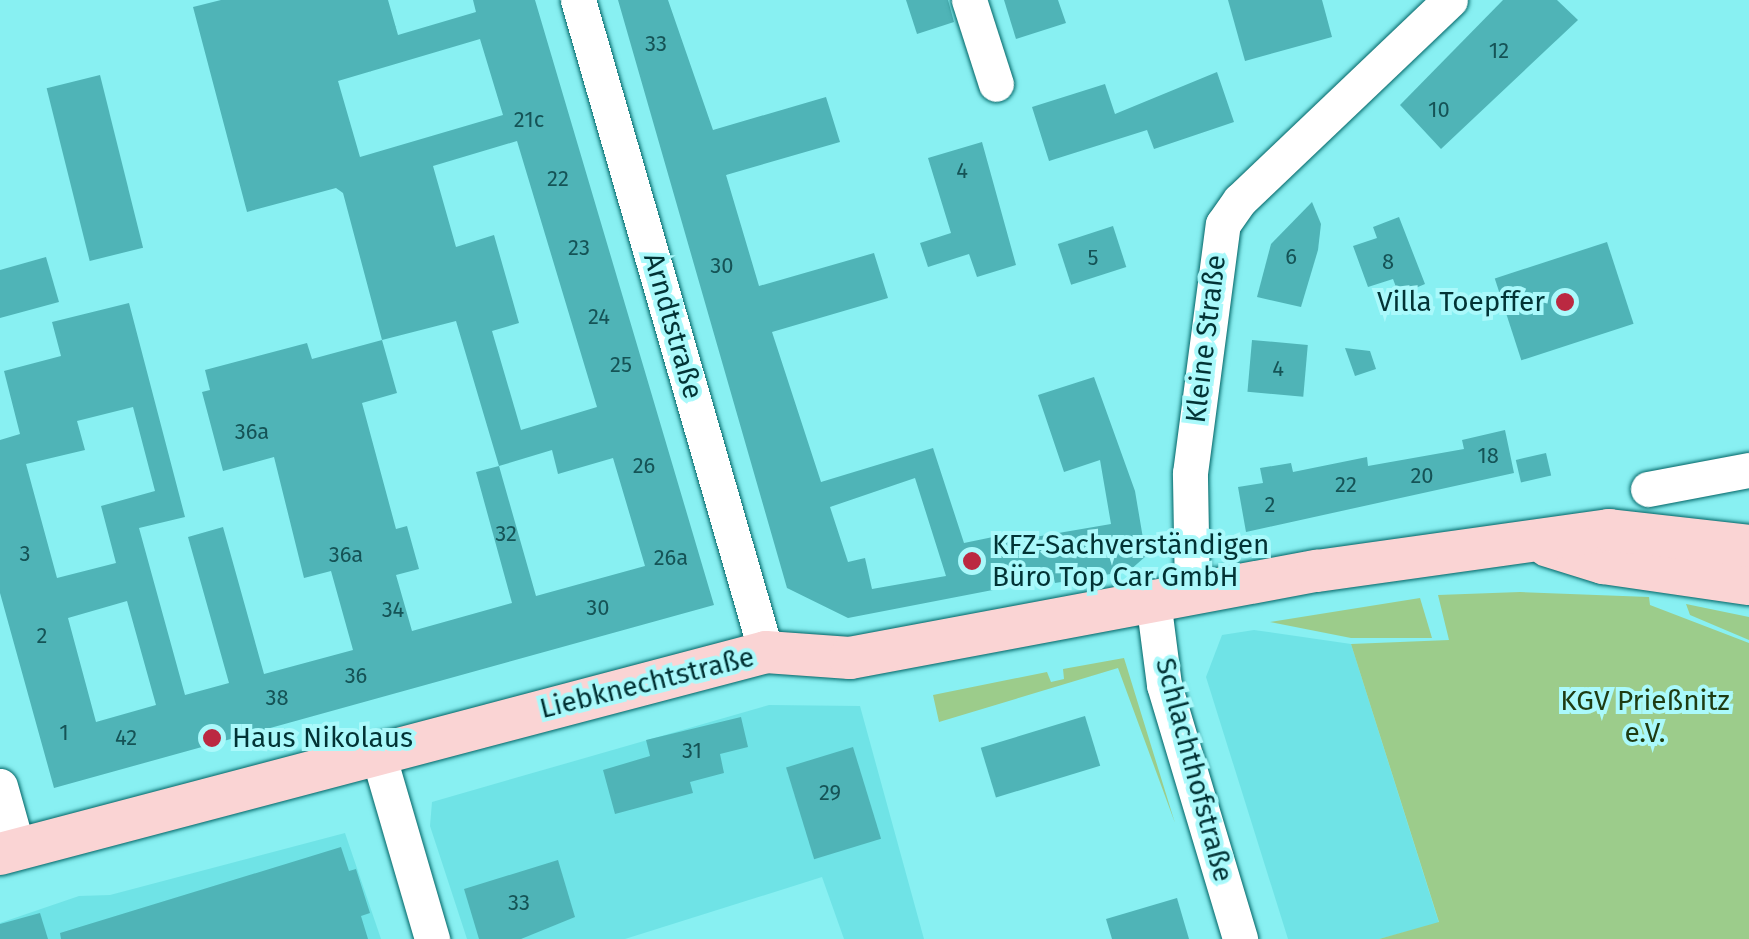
<!DOCTYPE html>
<meta charset="utf-8">
<style>
body{margin:0}
#map{position:relative;width:1749px;height:939px;overflow:hidden;background:#88f0f2;font-family:"Fira Sans",sans-serif}
div>[style]{position:absolute}
.built>*{inset:0;background:#6fe3e6}
.green>*{inset:0;background:#9ccc8b}
.building>*{inset:0;background:#4fb4b7;transform-origin:0 0}
.roads{filter:drop-shadow(0 0 2px #016466) drop-shadow(0 0 2px #016466)}
.minor>*{height:35px;margin:-17.5px;padding:0 17.5px;transform-origin:17.5px;border-radius:17.5px;background:#fff}
.major>*{height:42px;margin:-21px;padding:0 21px;transform-origin:21px;border-radius:21px;background:#fad4d4}
.dots>*{width:28px;height:28px;translate:-50% -50%;box-sizing:border-box;border:5px solid #aaf9fb;border-radius:50%}
span{translate:-50% -50%;white-space:nowrap;text-align:center;line-height:1.15;-webkit-text-stroke:8px #aaf9fb;paint-order:stroke}
.number-label{font-size:22px;color:#155356}
.number-label span{-webkit-text-stroke-width:0}
.poi-label{font-size:28px;color:#023335}
.right{translate:-100% -50%;text-align:right}
.left{translate:0 -50%;text-align:left}
.street-label{font-size:28px;color:#023335}
.park-label{font-size:28px;color:#1e3b12}
</style>
<div id="map">
<div class="built">
<i style="clip-path:polygon(1254px 630px,1351px 644px,1439px 923px,1379px 939px,1288px 939px,1206px 677px,1222px 635px)"></i>
<i style="clip-path:polygon(769px 705px,860px 706px,924px 939px,844px 939px,822px 877px,625px 939px,467px 939px,430px 826px,432px 802px)"></i>
<i style="clip-path:polygon(345px 833px,381px 939px,0 939px,0 923px,79px 896px,110px 895px)"></i>
</div>
<div class="green">
<i style="clip-path:polygon(1520px 592px,1649px 597px,1650px 605px,1749px 643px,1749px 939px,1379px 939px,1439px 922px,1351px 644px,1449px 640px,1438px 595px)"></i>
<i style="clip-path:polygon(1420px 598px,1432px 638px,1351px 638px,1270px 622px)"></i>
<i style="clip-path:polygon(1686px 604px,1749px 617px,1749px 640px,1690px 615px)"></i>
<i style="clip-path:polygon(1124px 658px,1175px 823px,1118px 668px,939px 722px,933px 695px,1047px 672px,1051px 682px,1064px 679px,1063px 669px)"></i>
</div>
<div class="building">
<i style="clip-path:polygon(evenodd,221px 0,388px 0,398px 35px,476px 12px,473px 0,535px 0,714px 605px,54px 788px,0 593px,0 440px,20px 434px,4px 371px,61px 356px,52px 322px,129px 303px,185px 517px,139px 528px,185px 695px,229px 683px,188px 537px,223px 527px,264px 674px,353px 650px,331px 571px,304px 578px,274px 457px,223px 471px,202px 392px,210px 390px,205px 370px,307px 343px,312px 359px,382px 340px,343px 193px,336px 188px,247px 212px,193px 7px,221px 0,480px 39px,503px 115px,360px 157px,338px 81px,480px 39px,221px 0,517px 141px,597px 407px,521px 430px,492px 331px,519px 323px,494px 235px,456px 247px,433px 166px,517px 141px,221px 0,456px 321px,499px 466px,476px 472px,512px 603px,412px 631px,396px 575px,419px 569px,407px 526px,396px 529px,362px 403px,397px 393px,382px 340px,456px 321px,221px 0,133px 407px,155px 491px,101px 506px,116px 563px,57px 578px,26px 464px,85px 450px,77px 421px,133px 407px,221px 0,552px 450px,558px 474px,613px 458px,645px 566px,536px 596px,499px 466px,552px 450px,221px 0,127px 601px,156px 705px,96px 722px,68px 618px,127px 601px)"></i>
<i style="clip-path:polygon(evenodd,618px 0,668px 0,713px 130px,826px 97px,840px 142px,726px 175px,759px 286px,874px 253px,888px 298px,772px 332px,821px 482px,933px 448px,964px 543px,993px 537px,994px 544px,1111px 524px,1100px 460px,1064px 472px,1038px 395px,1094px 377px,1135px 491px,1146px 556px,1129px 571px,1055px 583px,1052px 570px,1001px 579px,1003px 588px,848px 618px,787px 588px,618px 0,915px 478px,946px 576px,872px 589px,865px 558px,848px 562px,830px 507px,915px 478px)"></i>
<i style="clip-path:polygon(906px 0,948px 0,954px 22px,917px 34px)"></i>
<i style="clip-path:polygon(1004px 0,1058px 0,1066px 23px,1016px 39px)"></i>
<i style="clip-path:polygon(1228px 0,1322px 0,1332px 37px,1245px 61px)"></i>
<i style="clip-path:polygon(1503px 0,1557px 0,1578px 20px,1441px 149px,1400px 105px)"></i>
<i style="clip-path:polygon(1217px 72px,1234px 122px,1154px 149px,1147px 130px,1049px 161px,1032px 107px,1105px 84px,1115px 114px)"></i>
<i style="left:100px;top:75px;width:178px;height:55px;rotate:76deg"></i>
<i style="clip-path:polygon(982px 142px,1016px 265px,977px 277px,969px 254px,928px 267px,920px 243px,951px 233px,928px 158px)"></i>
<i style="clip-path:polygon(1312px 202px,1321px 224px,1318px 250px,1301px 307px,1257px 297px,1271px 244px)"></i>
<i style="clip-path:polygon(1399px 217px,1425px 284px,1399px 295px,1393px 279px,1368px 287px,1353px 246px,1377px 238px,1373px 227px)"></i>
<i style="left:1113px;top:226px;width:43px;height:58px;rotate:72deg"></i>
<i style="left:1607px;top:242px;width:86px;height:118px;rotate:72deg"></i>
<i style="clip-path:polygon(46px 257px,59px 302px,0 318px,0 270px)"></i>
<i style="left:1252px;top:340px;width:56px;height:52px;rotate:5deg"></i>
<i style="clip-path:polygon(1345px 348px,1370px 351px,1376px 369px,1355px 376px)"></i>
<i style="clip-path:polygon(1505px 430px,1514px 473px,1246px 532px,1238px 487px,1263px 483px,1260px 468px,1291px 463px,1293px 472px,1367px 457px,1368px 466px,1464px 449px,1462px 440px)"></i>
<i style="left:1546px;top:453px;width:23px;height:31px;rotate:77deg"></i>
<i style="left:1085px;top:716px;width:52px;height:109px;rotate:73deg"></i>
<i style="clip-path:polygon(741px 717px,748px 747px,720px 754px,724px 773px,690px 782px,693px 793px,615px 814px,603px 770px,650px 756px,646px 740px)"></i>
<i style="left:853px;top:747px;width:96px;height:70px;rotate:73deg"></i>
<i style="clip-path:polygon(341px 847px,349px 871px,356px 869px,370px 913px,361px 916px,368px 939px,61px 939px,60px 933px)"></i>
<i style="clip-path:polygon(558px 860px,575px 917px,521px 939px,479px 939px,464px 889px)"></i>
<i style="clip-path:polygon(1177px 898px,1189px 939px,1112px 939px,1106px 919px)"></i>
<i style="clip-path:polygon(40px 913px,48px 939px,0 939px,0 924px)"></i>
</div>
<div class="roads">
<div class="minor">
<i style="left:578px;top:0;width:679px;rotate:73.92deg"></i>
<i style="left:969px;top:0;width:88px;rotate:72.2deg"></i>
<i style="left:1648px;top:489px;width:103px;rotate:-10.7deg"></i>
<i style="left:1192px;top:593px;width:120px;rotate:-91deg"></i>
<i style="left:1190px;top:473px;width:251px;rotate:-82.5deg"></i>
<i style="left:1223px;top:224px;width:29px;rotate:-55deg"></i>
<i style="left:1240px;top:200px;width:290px;rotate:-43.6deg"></i>
<i style="left:1153px;top:600px;width:86px;rotate:82.6deg"></i>
<i style="left:1164px;top:685px;width:265px;rotate:73.3deg"></i>
<i style="left:378px;top:754px;width:193px;rotate:73.7deg"></i>
<i style="left:0;top:786px;width:66px;rotate:74.3deg"></i>
</div>
<div class="major">
<i style="left:1548px;top:546px;width:58px;rotate:17.2deg"></i>
<i style="left:1603px;top:563px;width:148px;rotate:8.2deg"></i>
<i style="left:0;top:854px;width:792px;rotate:-14.77deg"></i>
<i style="left:766px;top:652px;width:84px;rotate:4.1deg"></i>
<i style="left:850px;top:658px;width:475px;rotate:-10.6deg"></i>
<i style="left:1317px;top:571px;width:295px;rotate:-8deg"></i>
<i style="left:1609px;top:530px;width:141px;rotate:6.5deg"></i>
</div>
</div>
<div class="dots">
<i style="left:1565px;top:302px;background:#bb2941"></i>
<i style="left:972px;top:561px;background:#bb2941"></i>
<i style="left:212px;top:738px;background:#bb2941"></i>
</div>
<div class="number-label">
<span style="left:656px;top:44px">33</span>
<span style="left:1499px;top:51px">12</span>
<span style="left:1439px;top:110px">10</span>
<span style="left:529px;top:120px">21c</span>
<span style="left:962px;top:171px">4</span>
<span style="left:558px;top:179px">22</span>
<span style="left:579px;top:248px">23</span>
<span style="left:1291px;top:257px">6</span>
<span style="left:1093px;top:258px">5</span>
<span style="left:1388px;top:262px">8</span>
<span style="left:722px;top:266px">30</span>
<span style="left:599px;top:317px">24</span>
<span style="left:621px;top:365px">25</span>
<span style="left:1278px;top:369px">4</span>
<span style="left:252px;top:432px">36a</span>
<span style="left:1488px;top:456px">18</span>
<span style="left:644px;top:466px">26</span>
<span style="left:1422px;top:476px">20</span>
<span style="left:1346px;top:485px">22</span>
<span style="left:1270px;top:505px">2</span>
<span style="left:506px;top:534px">32</span>
<span style="left:25px;top:554px">3</span>
<span style="left:346px;top:555px">36a</span>
<span style="left:671px;top:558px">26a</span>
<span style="left:598px;top:608px">30</span>
<span style="left:393px;top:610px">34</span>
<span style="left:42px;top:636px">2</span>
<span style="left:356px;top:676px">36</span>
<span style="left:277px;top:698px">38</span>
<span style="left:64px;top:733px">1</span>
<span style="left:126px;top:738px">42</span>
<span style="left:692px;top:751px">31</span>
<span style="left:830px;top:793px">29</span>
<span style="left:519px;top:903px">33</span>
</div>
<div class="poi-label">
<span class="right" style="left:1545px;top:302px">Villa Toepffer</span>
<span class="left" style="left:992px;top:561px">KFZ-Sachverständigen<br>Büro Top Car GmbH</span>
<span class="left" style="left:232px;top:738px">Haus Nikolaus</span>
</div>
<div class="street-label">
<span style="left:673px;top:326px;rotate:74deg">Arndtstraße</span>
<span style="left:1206px;top:339px;rotate:-83deg">Kleine Straße</span>
<span style="left:647px;top:683px;rotate:-14deg">Liebknechtstraße</span>
<span style="left:1194px;top:770px;rotate:75deg">Schlachthofstraße</span>
</div>
<div class="park-label">
<span style="left:1645px;top:717px">KGV Prießnitz<br>e.V.</span>
</div>
</div>
